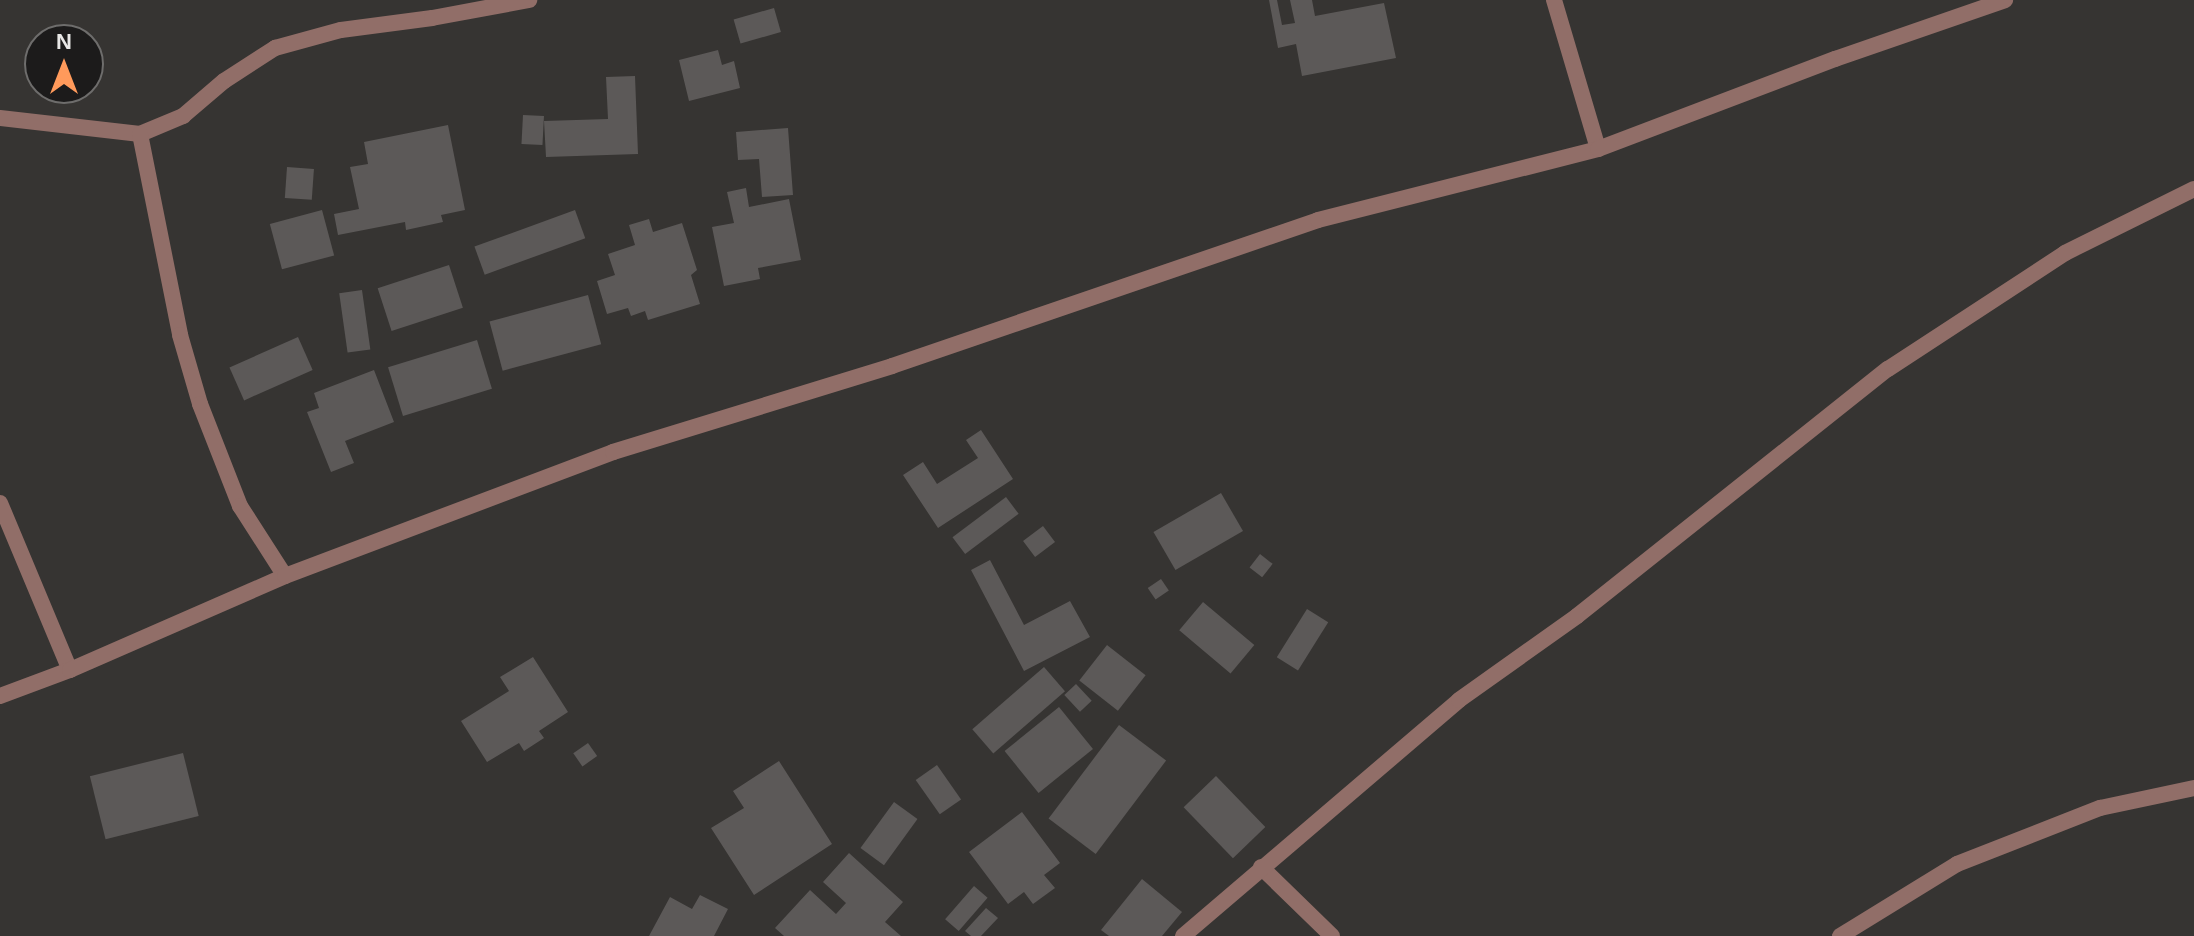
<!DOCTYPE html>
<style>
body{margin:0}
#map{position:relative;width:2194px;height:936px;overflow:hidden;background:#363432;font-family:Arial,sans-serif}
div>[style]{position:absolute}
.building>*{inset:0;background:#5c5958;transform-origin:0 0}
.street>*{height:16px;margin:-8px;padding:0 8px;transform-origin:8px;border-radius:8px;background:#916e68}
span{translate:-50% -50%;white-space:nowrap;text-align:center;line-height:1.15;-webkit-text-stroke:7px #1c1b1b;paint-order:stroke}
.north{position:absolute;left:24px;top:24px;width:80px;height:80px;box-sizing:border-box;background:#1c1b1b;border:2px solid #6e6d6c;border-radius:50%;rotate:0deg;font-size:22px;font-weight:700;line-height:32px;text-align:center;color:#e8e7e6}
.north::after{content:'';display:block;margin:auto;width:28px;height:36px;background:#ff9a5b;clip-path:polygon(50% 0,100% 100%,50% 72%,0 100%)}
</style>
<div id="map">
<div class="building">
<i style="clip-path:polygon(1269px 0,1277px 0,1282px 25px,1295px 23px,1290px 0,1312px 0,1315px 16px,1384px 3px,1396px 58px,1302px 76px,1296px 44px,1278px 48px)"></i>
<i style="left:774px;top:8px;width:25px;height:42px;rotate:74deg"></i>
<i style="clip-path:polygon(718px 50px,722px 65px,734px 61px,740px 88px,689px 101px,679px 60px)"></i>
<i style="clip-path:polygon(635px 76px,638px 154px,546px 157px,544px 121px,608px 119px,606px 77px)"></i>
<i style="left:523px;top:115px;width:21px;height:29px;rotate:3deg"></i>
<i style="clip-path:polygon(448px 125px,465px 210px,441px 215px,443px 222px,406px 230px,405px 222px,338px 235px,334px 214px,359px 209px,350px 167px,368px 164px,364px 142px)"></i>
<i style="clip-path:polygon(788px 128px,793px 195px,762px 197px,759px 159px,738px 160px,736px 132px)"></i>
<i style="left:287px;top:167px;width:27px;height:31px;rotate:4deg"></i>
<i style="clip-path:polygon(746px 188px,749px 207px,789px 199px,801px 260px,758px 268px,760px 279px,724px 286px,712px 227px,734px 223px,727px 192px)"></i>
<i style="left:322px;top:210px;width:47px;height:54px;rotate:75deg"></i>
<i style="left:575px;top:210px;width:30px;height:107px;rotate:70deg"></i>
<i style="clip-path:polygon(649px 219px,653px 232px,682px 223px,697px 270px,691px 275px,700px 304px,648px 320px,645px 311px,631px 316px,628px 308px,607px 314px,597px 281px,615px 275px,608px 254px,635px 245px,629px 225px)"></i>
<i style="left:449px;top:265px;width:45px;height:75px;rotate:72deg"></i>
<i style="left:362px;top:290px;width:60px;height:23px;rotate:82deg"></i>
<i style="left:588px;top:295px;width:51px;height:102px;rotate:75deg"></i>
<i style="left:298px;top:337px;width:36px;height:75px;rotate:66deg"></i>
<i style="left:477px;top:340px;width:51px;height:93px;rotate:73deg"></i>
<i style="clip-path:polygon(374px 370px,394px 422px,345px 441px,354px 463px,331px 472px,307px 412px,319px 408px,314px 393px)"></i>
<i style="clip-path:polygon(981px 430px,1013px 479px,938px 528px,903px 475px,923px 462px,937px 484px,978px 458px,966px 440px)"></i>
<i style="left:1221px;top:493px;width:44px;height:78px;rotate:60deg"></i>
<i style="left:1006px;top:497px;width:21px;height:67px;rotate:53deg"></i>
<i style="left:1043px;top:526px;width:20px;height:25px;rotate:53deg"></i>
<i style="left:1260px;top:554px;width:16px;height:17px;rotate:38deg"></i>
<i style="clip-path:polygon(990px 560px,1024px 625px,1070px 601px,1090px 637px,1024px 671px,971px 570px)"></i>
<i style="left:1161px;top:579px;width:14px;height:16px;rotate:56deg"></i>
<i style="left:1203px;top:602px;width:67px;height:37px;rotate:40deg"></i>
<i style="left:1307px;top:609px;width:25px;height:57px;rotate:32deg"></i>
<i style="left:1107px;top:645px;width:49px;height:45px;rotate:38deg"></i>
<i style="clip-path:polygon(533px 657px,568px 712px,539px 731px,544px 738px,524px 751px,519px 743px,487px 762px,461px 721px,509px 691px,500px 677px)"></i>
<i style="left:1044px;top:667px;width:32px;height:95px;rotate:49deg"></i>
<i style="left:1076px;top:684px;width:23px;height:16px;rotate:47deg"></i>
<i style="left:1059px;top:707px;width:54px;height:70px;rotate:51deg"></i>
<i style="left:1119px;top:725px;width:59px;height:117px;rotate:37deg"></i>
<i style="left:588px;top:743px;width:16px;height:18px;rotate:55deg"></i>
<i style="left:183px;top:753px;width:65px;height:96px;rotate:76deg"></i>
<i style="clip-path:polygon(779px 761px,832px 844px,754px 895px,711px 828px,744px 808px,733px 791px)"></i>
<i style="left:937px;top:765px;width:42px;height:26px;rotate:55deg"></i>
<i style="left:1216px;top:776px;width:71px;height:45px;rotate:46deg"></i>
<i style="left:894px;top:802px;width:29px;height:57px;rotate:36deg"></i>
<i style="clip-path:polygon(1022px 812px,1060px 863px,1044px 875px,1055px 888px,1033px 904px,1024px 892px,1008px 904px,969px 852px)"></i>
<i style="clip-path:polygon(849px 853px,903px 902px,885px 922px,901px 936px,784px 936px,775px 928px,810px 890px,836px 914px,846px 903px,823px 882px)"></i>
<i style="clip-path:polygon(1142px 879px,1182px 912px,1162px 936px,1109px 936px,1101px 930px)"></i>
<i style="left:974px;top:886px;width:18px;height:44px;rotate:41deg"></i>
<i style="clip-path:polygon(700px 895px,728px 909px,714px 936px,649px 936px,670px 897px,692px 909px)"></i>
<i style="clip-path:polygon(986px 908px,998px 918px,981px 936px,971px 936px,965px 931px)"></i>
</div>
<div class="street">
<i style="left:1554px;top:0;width:155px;rotate:73.5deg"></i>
<i style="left:0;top:118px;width:141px;rotate:6.5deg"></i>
<i style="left:140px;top:134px;width:47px;rotate:-22.7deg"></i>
<i style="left:183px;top:116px;width:54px;rotate:-40.5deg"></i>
<i style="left:224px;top:81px;width:61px;rotate:-32.9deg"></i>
<i style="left:275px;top:48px;width:68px;rotate:-15.3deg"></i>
<i style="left:341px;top:30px;width:92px;rotate:-7.5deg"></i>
<i style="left:432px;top:18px;width:99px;rotate:-10.5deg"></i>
<i style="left:140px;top:134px;width:205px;rotate:78.7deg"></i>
<i style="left:180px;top:335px;width:72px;rotate:73.8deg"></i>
<i style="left:200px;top:404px;width:110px;rotate:68.6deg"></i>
<i style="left:240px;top:506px;width:83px;rotate:57.3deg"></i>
<i style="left:0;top:503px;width:181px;rotate:67.3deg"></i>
<i style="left:0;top:696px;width:75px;rotate:-20.4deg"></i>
<i style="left:70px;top:670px;width:235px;rotate:-23.6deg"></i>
<i style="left:285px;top:576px;width:351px;rotate:-20.7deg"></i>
<i style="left:613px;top:452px;width:292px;rotate:-17.1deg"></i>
<i style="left:892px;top:366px;width:450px;rotate:-18.9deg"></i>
<i style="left:1318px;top:220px;width:289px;rotate:-14.2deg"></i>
<i style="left:1598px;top:149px;width:254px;rotate:-20.8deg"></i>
<i style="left:1835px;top:59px;width:180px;rotate:-19.1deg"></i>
<i style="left:1261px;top:867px;width:99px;rotate:44.2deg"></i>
<i style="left:1183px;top:936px;width:363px;rotate:-40.5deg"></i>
<i style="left:1459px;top:700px;width:145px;rotate:-35.4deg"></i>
<i style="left:1577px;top:616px;width:397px;rotate:-38.5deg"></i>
<i style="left:1888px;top:369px;width:212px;rotate:-33.2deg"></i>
<i style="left:2065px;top:253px;width:144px;rotate:-26.4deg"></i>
<i style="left:1840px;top:936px;width:137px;rotate:-31.6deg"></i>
<i style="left:1957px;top:864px;width:154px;rotate:-21.4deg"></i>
<i style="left:2100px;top:808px;width:96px;rotate:-12deg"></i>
</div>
<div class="north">N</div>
</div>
